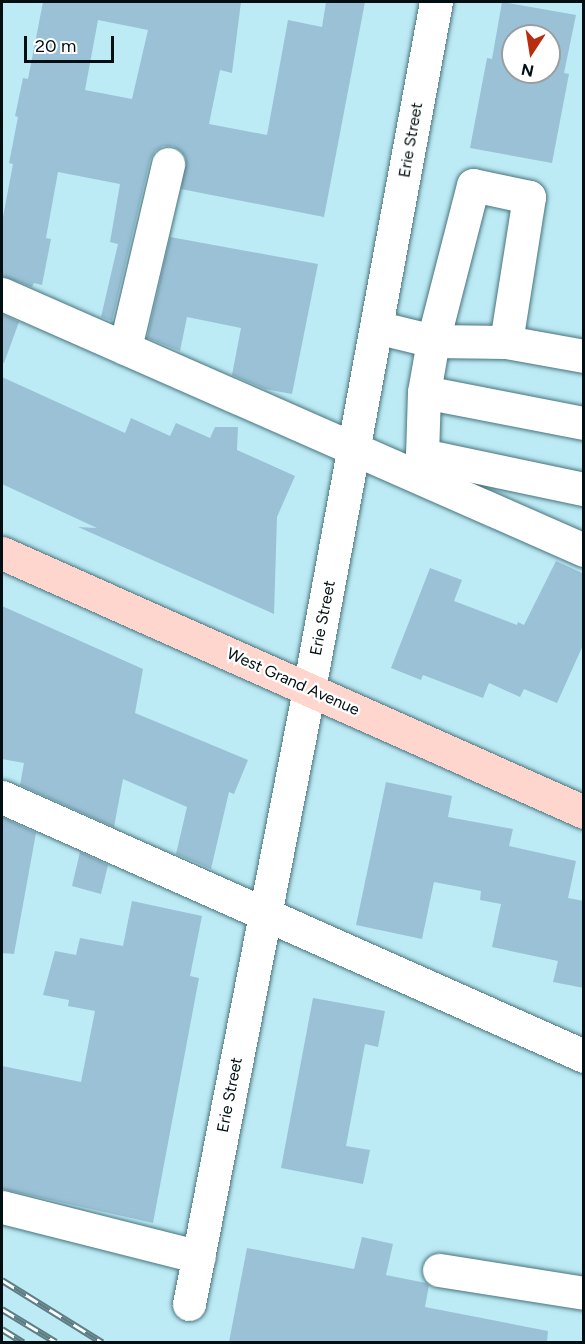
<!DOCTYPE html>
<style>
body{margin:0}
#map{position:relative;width:585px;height:1344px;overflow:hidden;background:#bcebf5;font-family:Figtree,sans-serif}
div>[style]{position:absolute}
.building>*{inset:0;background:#9bc1d6}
.roads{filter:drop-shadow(0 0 2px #49747e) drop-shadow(0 0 2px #49747e)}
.minor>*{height:33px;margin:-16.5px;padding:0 16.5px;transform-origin:16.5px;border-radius:16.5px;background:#fff}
.major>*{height:33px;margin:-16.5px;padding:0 16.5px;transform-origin:16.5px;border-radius:16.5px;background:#fed6cd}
.rail>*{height:7px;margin-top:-3.5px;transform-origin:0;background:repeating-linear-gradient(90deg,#fff 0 14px,#5f7d84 0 28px);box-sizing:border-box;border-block:2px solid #5f7d84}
span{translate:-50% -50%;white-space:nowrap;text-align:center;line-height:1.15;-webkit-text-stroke:4.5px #fff;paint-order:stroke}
.street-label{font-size:16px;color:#010e12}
.frame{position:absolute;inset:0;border:3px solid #010e12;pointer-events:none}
.north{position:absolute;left:501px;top:24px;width:60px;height:60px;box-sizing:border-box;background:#fff;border:2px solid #999fa0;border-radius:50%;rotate:192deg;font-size:16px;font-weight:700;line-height:24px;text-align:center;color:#010e12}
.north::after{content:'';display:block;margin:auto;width:21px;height:27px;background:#b82d0f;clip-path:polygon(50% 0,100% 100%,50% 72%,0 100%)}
.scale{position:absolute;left:24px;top:36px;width:90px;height:27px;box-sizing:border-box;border:3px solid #010e12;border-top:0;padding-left:8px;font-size:18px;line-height:21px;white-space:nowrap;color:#010e12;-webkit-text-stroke:4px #fff;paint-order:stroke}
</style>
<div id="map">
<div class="building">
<i style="clip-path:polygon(evenodd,43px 2px,241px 2px,232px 73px,220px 70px,209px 124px,267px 135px,288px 20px,322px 27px,326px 2px,365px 2px,324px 217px,181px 189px,186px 158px,181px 151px,173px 146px,163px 146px,155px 151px,150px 160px,112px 321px,101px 317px,118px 244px,110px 242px,120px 184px,58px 172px,46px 238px,51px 239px,42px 285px,34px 283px,32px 287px,2px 276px,2px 222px,13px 164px,9px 163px,18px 117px,15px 116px,23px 78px,28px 79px,43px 2px,98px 20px,148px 30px,132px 99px,85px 90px,98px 20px)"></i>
<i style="clip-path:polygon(evenodd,502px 2px,576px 15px,564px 73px,569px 74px,552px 163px,470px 148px,487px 58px,492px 59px,502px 2px,513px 36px,549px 36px,549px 72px,513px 72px,513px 36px)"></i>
<i style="clip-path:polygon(170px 237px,318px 264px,292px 394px,265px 389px,232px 375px,241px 328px,187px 317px,180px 351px,147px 338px)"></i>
<i style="clip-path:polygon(2px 314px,19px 322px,4px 363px,2px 362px)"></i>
<i style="clip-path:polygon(2px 377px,125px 433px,131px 418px,170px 436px,176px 423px,210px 438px,215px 427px,238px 427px,237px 450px,295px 476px,277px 517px,274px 614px,78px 527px,97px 528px,2px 484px)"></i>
<i style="clip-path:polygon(556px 561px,584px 574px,584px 643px,557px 703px,524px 689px,520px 697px,489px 683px,483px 698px,423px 675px,421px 680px,391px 668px,430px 568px,462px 580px,454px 601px,517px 625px,518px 622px,524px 625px)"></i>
<i style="clip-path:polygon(2px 606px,143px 669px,135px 713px,248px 760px,234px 794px,229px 792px,211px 869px,176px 854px,187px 807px,123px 779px,114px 827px,20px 785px,24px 763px,2px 759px)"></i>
<i style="clip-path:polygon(386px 782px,452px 796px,448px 817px,513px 829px,509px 846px,576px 861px,568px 898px,584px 901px,584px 988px,553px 982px,558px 961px,492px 947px,501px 904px,480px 900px,481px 891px,434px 882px,422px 939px,356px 925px)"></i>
<i style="clip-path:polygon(2px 817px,36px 833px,14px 954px,2px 953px)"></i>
<i style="clip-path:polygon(80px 852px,108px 865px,101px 894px,72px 886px)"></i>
<i style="clip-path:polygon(132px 901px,202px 916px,190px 976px,199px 978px,153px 1223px,2px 1189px,2px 1066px,81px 1082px,95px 1011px,68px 1006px,69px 1000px,43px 995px,55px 951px,76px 955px,80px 938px,123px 946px)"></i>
<i style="clip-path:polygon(313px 998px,385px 1011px,378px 1047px,365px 1044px,346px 1146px,370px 1150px,363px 1184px,281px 1168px)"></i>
<i style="clip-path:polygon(362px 1237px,393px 1244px,386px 1275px,426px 1283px,429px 1285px,425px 1307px,548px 1331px,547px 1342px,229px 1342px,247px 1248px,354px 1269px)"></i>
</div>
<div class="roads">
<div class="minor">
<i style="left:2px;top:294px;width:636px;rotate:23.74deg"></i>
<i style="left:376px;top:327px;width:59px;rotate:13.8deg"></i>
<i style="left:433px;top:341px;width:73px;rotate:0.8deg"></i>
<i style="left:125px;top:348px;width:189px;rotate:-76.8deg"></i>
<i style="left:584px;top:356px;width:79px;rotate:-169.8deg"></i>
<i style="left:506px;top:342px;width:147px;rotate:-81deg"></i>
<i style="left:529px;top:197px;width:57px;rotate:-167.9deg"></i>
<i style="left:473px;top:185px;width:161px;rotate:104.4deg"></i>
<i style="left:433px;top:341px;width:52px;rotate:100deg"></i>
<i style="left:424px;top:392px;width:163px;rotate:11deg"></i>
<i style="left:424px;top:392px;width:63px;rotate:91.8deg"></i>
<i style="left:422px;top:455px;width:166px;rotate:11.9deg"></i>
<i style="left:2px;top:797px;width:637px;rotate:23.99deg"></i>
<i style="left:2px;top:1207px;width:203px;rotate:14.2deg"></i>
<i style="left:439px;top:1270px;width:147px;rotate:9deg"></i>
<i style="left:189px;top:1304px;width:627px;rotate:-78.96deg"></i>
<i style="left:309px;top:689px;width:699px;rotate:-79.53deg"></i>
</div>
<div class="major">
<i style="left:2px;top:553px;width:637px;rotate:23.99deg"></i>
</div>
</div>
<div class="rail">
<i style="left:2px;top:1280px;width:118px;rotate:31.8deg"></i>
<i style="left:2px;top:1309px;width:63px;rotate:31.4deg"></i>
<i style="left:2px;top:1329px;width:25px;rotate:32deg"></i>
</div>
<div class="street-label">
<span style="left:411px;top:140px;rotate:-80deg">Erie Street</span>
<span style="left:323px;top:618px;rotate:-79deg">Erie Street</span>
<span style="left:293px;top:682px;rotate:24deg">West Grand Avenue</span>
<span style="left:230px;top:1095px;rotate:-79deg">Erie Street</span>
</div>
<div class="frame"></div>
<div class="north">N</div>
<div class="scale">20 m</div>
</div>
